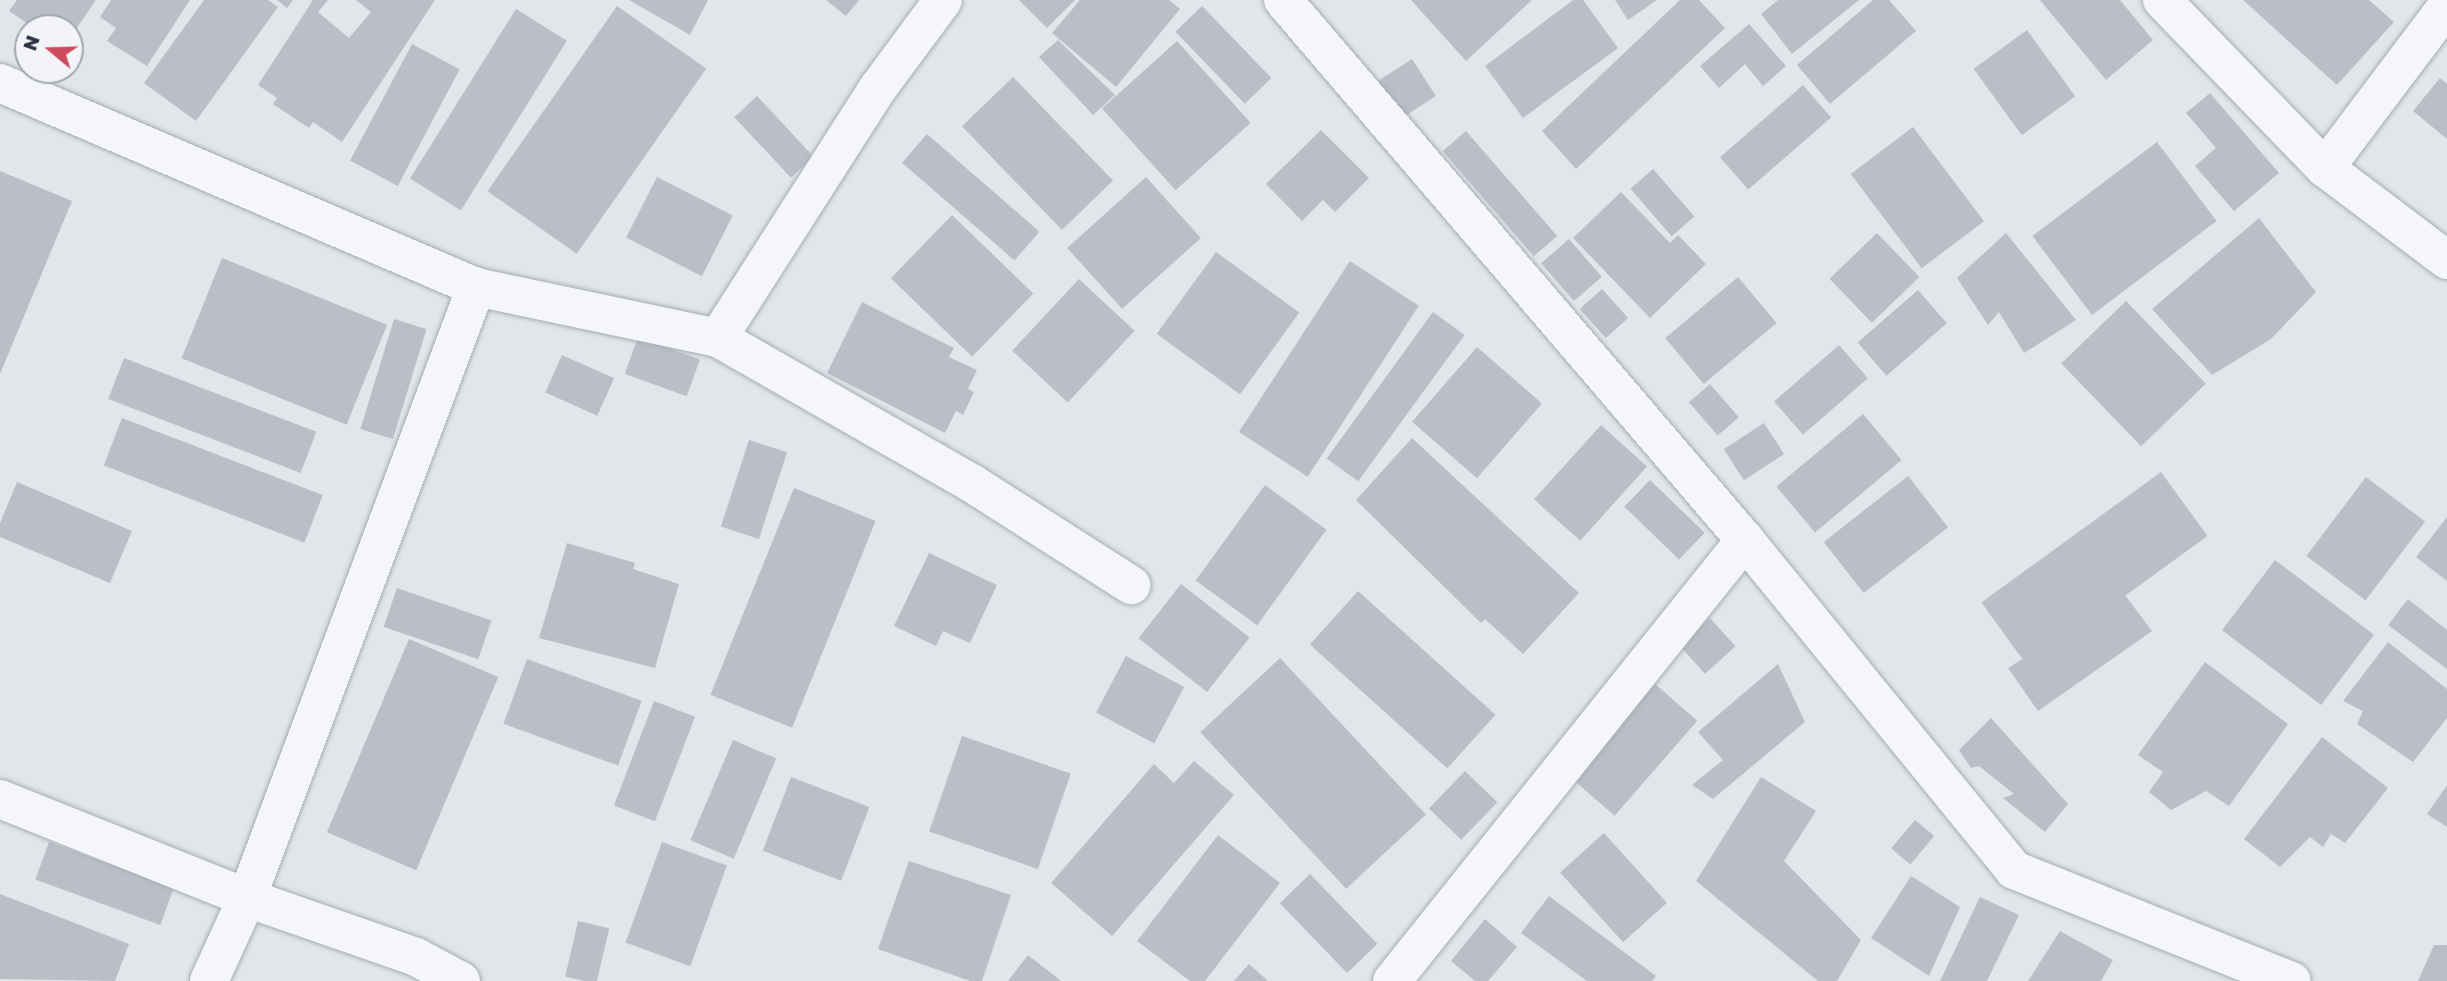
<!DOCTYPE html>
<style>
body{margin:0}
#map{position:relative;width:2447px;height:981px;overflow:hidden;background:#e2e5ea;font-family:"Golos Text",sans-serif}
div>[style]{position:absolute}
.building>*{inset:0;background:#babfc7;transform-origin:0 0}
.roads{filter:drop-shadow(0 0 2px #a7acb4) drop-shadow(0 0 2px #a7acb4)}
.minor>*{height:38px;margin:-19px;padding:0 19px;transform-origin:19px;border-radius:19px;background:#f5f6f9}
span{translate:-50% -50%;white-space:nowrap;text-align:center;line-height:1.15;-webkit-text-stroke:6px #f2f4f8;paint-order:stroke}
.north{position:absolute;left:14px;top:14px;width:70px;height:70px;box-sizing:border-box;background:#f2f4f8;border:2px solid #a2a7af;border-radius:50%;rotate:289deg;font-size:19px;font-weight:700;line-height:28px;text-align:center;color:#2b3342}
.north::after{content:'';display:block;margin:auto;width:24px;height:32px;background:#cc4b5f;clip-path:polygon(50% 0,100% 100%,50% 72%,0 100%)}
</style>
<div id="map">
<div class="building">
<i style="clip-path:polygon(17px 0,96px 0,70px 38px,70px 28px,34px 28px,9px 11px)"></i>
<i style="clip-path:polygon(111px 0,190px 0,147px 66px,107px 41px,116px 28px,100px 17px)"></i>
<i style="clip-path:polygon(204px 0,268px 0,278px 7px,196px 121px,144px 83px)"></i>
<i style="clip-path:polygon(277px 0,293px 0,287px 8px)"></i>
<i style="clip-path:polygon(313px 0,328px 0,318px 12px,349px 38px,371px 12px,356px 0,435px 0,342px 142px,313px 122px,309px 128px,273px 104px,277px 98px,258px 85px)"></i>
<i style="clip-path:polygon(629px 0,708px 0,690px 35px)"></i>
<i style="clip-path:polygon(826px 0,859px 0,846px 16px)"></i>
<i style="clip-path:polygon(1019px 0,1075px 0,1047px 28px)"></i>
<i style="clip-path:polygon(1080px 0,1169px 0,1180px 9px,1116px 87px,1052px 33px)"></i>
<i style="clip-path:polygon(1411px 0,1532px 0,1466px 61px)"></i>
<i style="clip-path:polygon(1573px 0,1583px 0,1618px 48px,1523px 118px,1485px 66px)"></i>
<i style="clip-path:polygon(1615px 0,1657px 0,1628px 20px)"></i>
<i style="clip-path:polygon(1680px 0,1699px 0,1725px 28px,1576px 169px,1542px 131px)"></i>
<i style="clip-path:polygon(1778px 0,1859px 0,1792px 54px,1761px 14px)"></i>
<i style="clip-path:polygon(1873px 0,1889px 0,1916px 31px,1830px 104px,1797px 65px)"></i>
<i style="clip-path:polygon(2040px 0,2120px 0,2153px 40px,2106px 80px)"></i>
<i style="clip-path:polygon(2243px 0,2369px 0,2394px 22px,2337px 85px)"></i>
<i style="left:617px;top:6px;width:109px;height:226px;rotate:35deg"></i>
<i style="left:1202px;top:6px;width:100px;height:37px;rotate:46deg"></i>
<i style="left:516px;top:9px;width:60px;height:200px;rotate:32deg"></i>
<i style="clip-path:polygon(1749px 24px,1786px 66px,1763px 86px,1745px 64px,1719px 88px,1700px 66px)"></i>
<i style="left:2027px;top:30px;width:82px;height:66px;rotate:54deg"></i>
<i style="clip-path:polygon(1058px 40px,1115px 95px,1093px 115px,1039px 57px)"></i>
<i style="left:1177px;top:41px;width:110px;height:101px;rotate:48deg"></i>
<i style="left:412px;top:44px;width:54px;height:132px;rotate:28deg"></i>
<i style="left:1412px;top:59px;width:44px;height:40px;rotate:57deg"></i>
<i style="left:1013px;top:77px;width:144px;height:71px;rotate:46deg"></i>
<i style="clip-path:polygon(2440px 78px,2447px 84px,2447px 139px,2413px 111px)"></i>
<i style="left:1803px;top:85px;width:43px;height:110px;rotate:49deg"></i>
<i style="clip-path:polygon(2210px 93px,2279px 173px,2234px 211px,2195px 166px,2216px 148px,2186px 113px)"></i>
<i style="left:757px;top:96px;width:83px;height:31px;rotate:47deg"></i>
<i style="left:1913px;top:127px;width:118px;height:78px;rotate:53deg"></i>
<i style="clip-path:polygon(1321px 130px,1369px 178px,1335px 212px,1323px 200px,1302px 221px,1266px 184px)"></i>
<i style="left:1466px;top:131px;width:139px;height:31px;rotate:49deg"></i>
<i style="left:927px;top:134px;width:149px;height:38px;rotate:41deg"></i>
<i style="left:2157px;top:142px;width:99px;height:156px;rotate:53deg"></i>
<i style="left:1653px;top:169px;width:63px;height:30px;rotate:49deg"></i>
<i style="clip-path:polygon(0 171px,72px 201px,0 374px)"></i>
<i style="left:657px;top:177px;width:85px;height:68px;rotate:27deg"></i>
<i style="left:1146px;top:177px;width:82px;height:106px;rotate:48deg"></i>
<i style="clip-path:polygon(1621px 192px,1670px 243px,1678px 235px,1706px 264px,1650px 318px,1573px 238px)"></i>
<i style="left:952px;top:215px;width:113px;height:88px;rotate:44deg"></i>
<i style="clip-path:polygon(2259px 218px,2316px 292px,2271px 339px,2212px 375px,2152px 309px)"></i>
<i style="left:1877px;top:233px;width:61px;height:66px;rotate:46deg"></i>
<i style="clip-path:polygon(2006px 233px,2076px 320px,2024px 353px,1999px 312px,1988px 325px,1957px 278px)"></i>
<i style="left:1569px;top:239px;width:50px;height:37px;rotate:49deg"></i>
<i style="left:1216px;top:252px;width:103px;height:101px;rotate:36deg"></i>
<i style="left:222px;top:258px;width:178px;height:108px;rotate:22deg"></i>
<i style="left:1350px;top:261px;width:82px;height:204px;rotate:33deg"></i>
<i style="left:1738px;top:277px;width:60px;height:95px;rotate:50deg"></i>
<i style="left:1079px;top:279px;width:76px;height:98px;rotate:43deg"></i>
<i style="left:1602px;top:289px;width:39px;height:30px;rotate:48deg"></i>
<i style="left:1918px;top:290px;width:44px;height:80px;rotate:49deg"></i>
<i style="left:2126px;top:301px;width:115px;height:90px;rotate:46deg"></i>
<i style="clip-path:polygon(862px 302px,954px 348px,949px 357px,977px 370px,968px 389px,974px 392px,963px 415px,956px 411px,945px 433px,827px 373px)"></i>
<i style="left:1433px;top:312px;width:39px;height:181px;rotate:36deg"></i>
<i style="left:394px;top:319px;width:34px;height:115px;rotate:17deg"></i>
<i style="left:638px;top:337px;width:66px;height:39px;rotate:20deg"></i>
<i style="left:1839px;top:345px;width:44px;height:86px;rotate:49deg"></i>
<i style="left:1477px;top:347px;width:86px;height:99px;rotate:41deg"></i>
<i style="left:562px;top:355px;width:57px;height:41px;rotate:24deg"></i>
<i style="left:124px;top:358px;width:206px;height:44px;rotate:21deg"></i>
<i style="left:1710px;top:384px;width:44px;height:28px;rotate:49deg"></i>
<i style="left:1863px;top:414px;width:60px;height:113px;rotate:50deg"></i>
<i style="left:122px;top:418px;width:215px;height:51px;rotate:21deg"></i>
<i style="left:1764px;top:423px;width:37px;height:48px;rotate:57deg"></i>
<i style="left:1601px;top:425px;width:62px;height:100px;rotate:42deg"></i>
<i style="clip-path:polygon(1412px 438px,1579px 593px,1523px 654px,1485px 619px,1481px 623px,1356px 500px)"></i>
<i style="left:749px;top:440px;width:40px;height:91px;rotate:18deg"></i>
<i style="left:2161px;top:472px;width:79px;height:222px;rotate:54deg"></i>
<i style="left:1908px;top:476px;width:65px;height:107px;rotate:52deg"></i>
<i style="left:2366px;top:477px;width:74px;height:99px;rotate:37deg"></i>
<i style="left:1650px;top:480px;width:76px;height:37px;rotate:44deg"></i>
<i style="clip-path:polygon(17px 482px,132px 531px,110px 583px,0 537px,0 523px)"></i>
<i style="left:1265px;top:485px;width:76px;height:118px;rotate:36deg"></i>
<i style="left:794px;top:488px;width:88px;height:223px;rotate:22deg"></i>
<i style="clip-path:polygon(2447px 517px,2447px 581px,2416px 557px)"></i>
<i style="clip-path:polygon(567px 543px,635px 563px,633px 569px,679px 584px,655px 668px,539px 638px)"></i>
<i style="clip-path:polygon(929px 553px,997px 585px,970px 643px,943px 631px,936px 646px,894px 626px)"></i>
<i style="left:2275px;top:560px;width:124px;height:88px;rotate:37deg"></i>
<i style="left:1181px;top:584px;width:87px;height:69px;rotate:38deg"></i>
<i style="left:397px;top:588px;width:100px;height:41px;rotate:19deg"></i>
<i style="left:1358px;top:591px;width:185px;height:72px;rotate:42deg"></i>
<i style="clip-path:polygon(2125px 595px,2152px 631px,2038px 711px,2008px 668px)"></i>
<i style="clip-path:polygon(2408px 599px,2447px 630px,2447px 669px,2388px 625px)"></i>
<i style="left:1710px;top:618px;width:38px;height:41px;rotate:48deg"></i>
<i style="left:409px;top:639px;width:97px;height:210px;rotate:23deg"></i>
<i style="clip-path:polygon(2388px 642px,2447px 689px,2447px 718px,2413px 762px,2357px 724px,2363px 711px,2343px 701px)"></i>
<i style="left:1126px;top:656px;width:66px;height:64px;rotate:28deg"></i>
<i style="left:1280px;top:658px;width:214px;height:109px;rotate:47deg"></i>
<i style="left:527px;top:659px;width:122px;height:69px;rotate:20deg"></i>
<i style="clip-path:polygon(2205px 662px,2288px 724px,2229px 806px,2206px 791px,2171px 810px,2149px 792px,2163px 772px,2138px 755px)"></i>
<i style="clip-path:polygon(1778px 664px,1805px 722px,1713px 799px,1692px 785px,1723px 760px,1698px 732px)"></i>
<i style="left:1655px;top:684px;width:56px;height:126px;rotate:41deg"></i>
<i style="left:654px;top:701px;width:44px;height:112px;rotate:21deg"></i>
<i style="clip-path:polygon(1991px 718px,2068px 804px,2045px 832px,2003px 798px,2014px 794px,1979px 766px,1971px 768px,1959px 750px)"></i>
<i style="left:962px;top:736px;width:115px;height:101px;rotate:19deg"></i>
<i style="clip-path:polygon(2322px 737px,2388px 788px,2345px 843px,2331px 834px,2323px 847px,2310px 837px,2280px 867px,2244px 839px)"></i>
<i style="left:733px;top:740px;width:47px;height:109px;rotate:23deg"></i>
<i style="clip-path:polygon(1194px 761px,1234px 795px,1112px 936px,1051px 883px,1154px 764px,1174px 783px)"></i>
<i style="left:1465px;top:771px;width:45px;height:52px;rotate:44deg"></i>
<i style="left:791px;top:777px;width:84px;height:79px;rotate:21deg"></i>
<i style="clip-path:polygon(1761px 777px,1816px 811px,1784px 861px,1861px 940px,1837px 981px,1818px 981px,1696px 881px)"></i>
<i style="clip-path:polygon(2447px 785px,2447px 827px,2427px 814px)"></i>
<i style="left:1915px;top:820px;width:25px;height:37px;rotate:40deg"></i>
<i style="left:1604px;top:833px;width:94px;height:59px;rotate:48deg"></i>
<i style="clip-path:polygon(1218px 835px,1280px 883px,1205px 981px,1190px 981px,1137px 941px)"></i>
<i style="left:49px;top:842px;width:133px;height:40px;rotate:20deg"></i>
<i style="left:662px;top:842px;width:69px;height:107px;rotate:20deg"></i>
<i style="clip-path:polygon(909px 861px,1011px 895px,982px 981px,970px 981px,878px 949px)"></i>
<i style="left:1310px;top:874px;width:97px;height:42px;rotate:46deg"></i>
<i style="clip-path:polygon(1911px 876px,1960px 907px,1929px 976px,1871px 938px)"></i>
<i style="clip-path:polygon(0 894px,129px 944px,115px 981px,0 979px)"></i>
<i style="clip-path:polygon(1549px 896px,1656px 976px,1652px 981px,1587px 981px,1521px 933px)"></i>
<i style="clip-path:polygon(1980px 897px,2019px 915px,1987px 981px,1940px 981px)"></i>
<i style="clip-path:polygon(1485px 919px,1517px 947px,1488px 981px,1475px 981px,1451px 961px)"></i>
<i style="left:578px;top:921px;width:32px;height:57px;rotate:13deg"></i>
<i style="clip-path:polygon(2060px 931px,2113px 960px,2101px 981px,2028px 981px)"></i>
<i style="clip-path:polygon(2434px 945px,2447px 945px,2447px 981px,2418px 981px)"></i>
<i style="clip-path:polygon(1028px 955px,1061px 981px,1008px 981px)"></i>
<i style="clip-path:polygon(1249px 964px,1268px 981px,1234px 981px)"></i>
</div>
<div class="roads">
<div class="minor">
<i style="left:1283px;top:0;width:711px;rotate:49.45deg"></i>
<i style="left:1745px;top:540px;width:426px;rotate:50.8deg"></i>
<i style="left:2014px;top:870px;width:299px;rotate:21.8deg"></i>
<i style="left:2162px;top:0;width:234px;rotate:45.9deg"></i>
<i style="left:2325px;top:168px;width:153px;rotate:37deg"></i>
<i style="left:0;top:83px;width:518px;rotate:23.2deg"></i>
<i style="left:476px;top:287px;width:247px;rotate:11.9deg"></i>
<i style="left:718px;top:338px;width:294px;rotate:29.8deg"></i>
<i style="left:973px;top:484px;width:188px;rotate:32.6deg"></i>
<i style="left:2325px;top:168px;width:203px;rotate:-53deg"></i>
<i style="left:718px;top:338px;width:297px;rotate:-57.4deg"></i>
<i style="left:878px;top:88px;width:109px;rotate:-53.5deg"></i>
<i style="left:0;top:799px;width:266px;rotate:21.8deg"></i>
<i style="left:247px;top:898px;width:179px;rotate:19.2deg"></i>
<i style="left:416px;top:957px;width:51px;rotate:28.1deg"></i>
<i style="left:209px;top:981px;width:91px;rotate:-65.4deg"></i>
<i style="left:247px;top:898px;width:653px;rotate:-69.45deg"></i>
<i style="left:1392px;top:981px;width:565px;rotate:-51.32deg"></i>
</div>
</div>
<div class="north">N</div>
</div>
